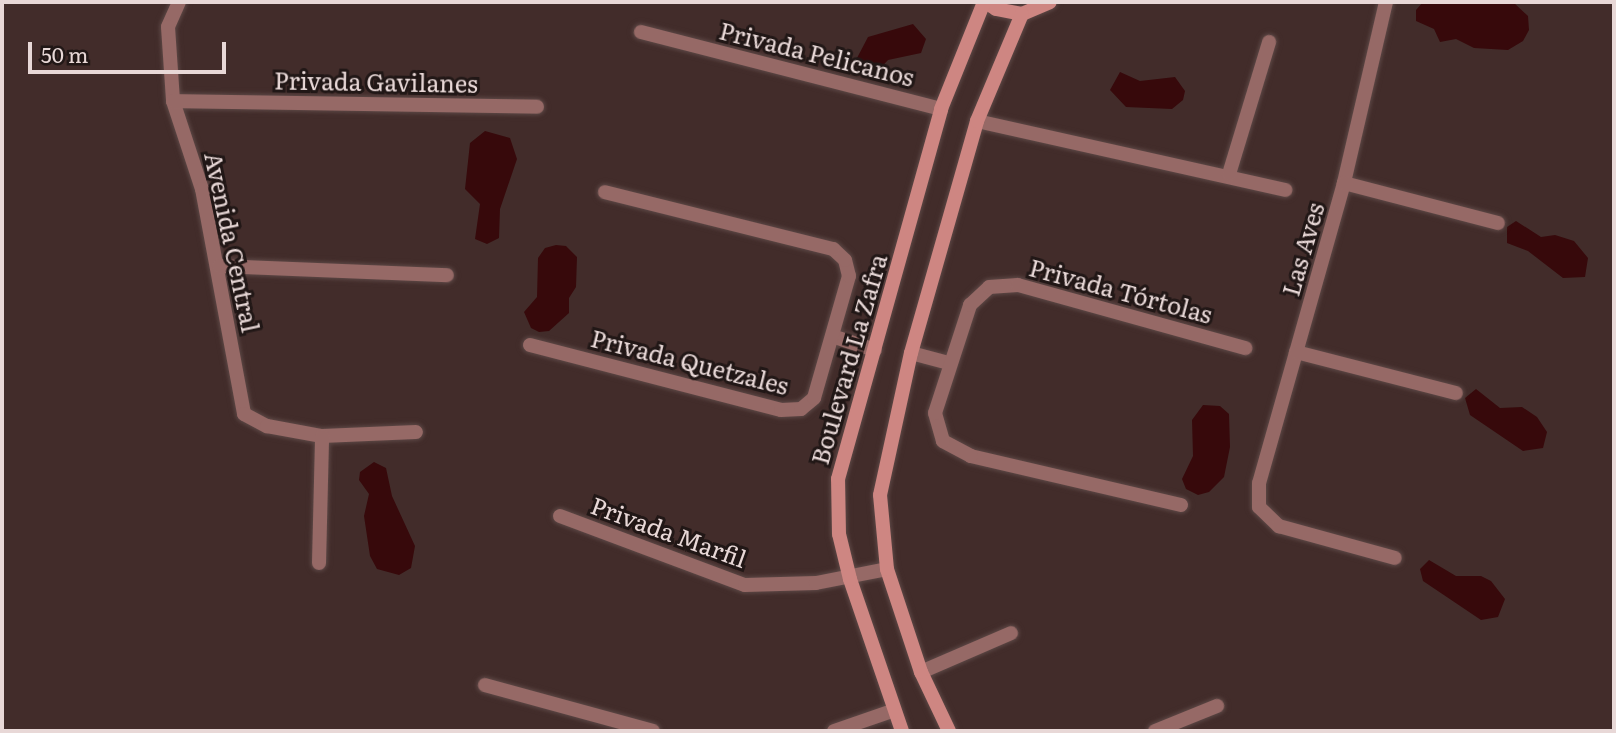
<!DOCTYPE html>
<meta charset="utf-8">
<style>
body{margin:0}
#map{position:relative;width:1616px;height:733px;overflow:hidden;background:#422c2a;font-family:Literata,serif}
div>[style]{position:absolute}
.water>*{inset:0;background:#37090b}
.roads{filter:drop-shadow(0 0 2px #5d4846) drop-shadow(0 0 2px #5d4846)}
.street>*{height:14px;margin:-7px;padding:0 7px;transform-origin:7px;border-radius:7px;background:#966966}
.secondary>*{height:14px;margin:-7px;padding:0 7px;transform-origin:7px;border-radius:7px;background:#ce8682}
span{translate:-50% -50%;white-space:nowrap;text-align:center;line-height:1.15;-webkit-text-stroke:6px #211716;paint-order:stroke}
.street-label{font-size:24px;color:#e8d8d7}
.frame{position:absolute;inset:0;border:4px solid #e8d8d7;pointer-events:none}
.scale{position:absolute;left:28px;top:42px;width:198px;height:32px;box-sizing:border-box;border:4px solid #e8d8d7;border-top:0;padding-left:9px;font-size:21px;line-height:24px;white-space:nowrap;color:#e8d8d7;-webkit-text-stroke:5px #211716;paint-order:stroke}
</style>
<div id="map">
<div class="water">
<i style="clip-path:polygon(1423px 2px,1513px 2px,1528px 16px,1529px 30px,1523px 41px,1508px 50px,1474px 48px,1456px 39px,1440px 42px,1434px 29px,1416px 21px,1416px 10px)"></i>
<i style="clip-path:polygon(913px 24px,926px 39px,921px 53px,888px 60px,875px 74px,861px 71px,857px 58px,868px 37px)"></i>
<i style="clip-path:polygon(1120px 72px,1140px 81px,1175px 77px,1185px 91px,1183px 100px,1172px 109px,1126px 107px,1110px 90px)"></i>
<i style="clip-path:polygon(485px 131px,510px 138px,517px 159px,500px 209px,499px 238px,487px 244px,475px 239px,480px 204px,465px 189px,470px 143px)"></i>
<i style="clip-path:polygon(1516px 221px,1541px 237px,1555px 235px,1574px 241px,1588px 258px,1585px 277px,1563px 278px,1528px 251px,1507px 243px,1507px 227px)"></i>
<i style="clip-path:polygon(556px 245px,566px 246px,577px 257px,576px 287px,569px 298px,569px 313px,549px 331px,539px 332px,531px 328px,524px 312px,537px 297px,538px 258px,545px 248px)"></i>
<i style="clip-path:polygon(1476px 389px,1500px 408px,1522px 407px,1537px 417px,1547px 432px,1543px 448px,1523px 451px,1470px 415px,1465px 398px)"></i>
<i style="clip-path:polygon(1203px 405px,1220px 406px,1229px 414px,1230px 447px,1224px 477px,1209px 492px,1198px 495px,1186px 489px,1182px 479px,1193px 456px,1192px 420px)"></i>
<i style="clip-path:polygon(374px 462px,386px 468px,392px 496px,415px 546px,411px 568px,399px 575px,377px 569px,370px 556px,364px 516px,369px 494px,359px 480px,360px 472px)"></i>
<i style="clip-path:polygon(1429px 560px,1456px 576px,1481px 576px,1491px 581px,1505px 599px,1498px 617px,1481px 620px,1423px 581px,1420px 569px)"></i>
</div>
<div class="roads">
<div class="street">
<i style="left:179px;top:2px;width:27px;rotate:114deg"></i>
<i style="left:168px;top:27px;width:74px;rotate:86.1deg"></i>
<i style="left:173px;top:101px;width:93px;rotate:71.8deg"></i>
<i style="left:202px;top:189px;width:229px;rotate:79.4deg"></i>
<i style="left:244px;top:414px;width:26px;rotate:28deg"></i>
<i style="left:267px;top:426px;width:56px;rotate:10.3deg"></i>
<i style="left:322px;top:436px;width:94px;rotate:-2.4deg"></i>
<i style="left:1386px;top:2px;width:186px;rotate:103.1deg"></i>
<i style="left:1344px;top:183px;width:312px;rotate:105.8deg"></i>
<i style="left:1259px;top:483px;width:24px;rotate:90deg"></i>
<i style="left:1259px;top:507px;width:28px;rotate:44deg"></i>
<i style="left:1279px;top:526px;width:120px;rotate:15.4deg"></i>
<i style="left:641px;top:32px;width:310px;rotate:14.4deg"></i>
<i style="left:173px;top:101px;width:364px;rotate:0.9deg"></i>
<i style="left:977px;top:121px;width:316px;rotate:12.6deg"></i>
<i style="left:1229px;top:174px;width:138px;rotate:-73.1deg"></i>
<i style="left:1344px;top:183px;width:159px;rotate:14.6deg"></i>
<i style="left:219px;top:266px;width:228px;rotate:2.3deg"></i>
<i style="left:835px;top:337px;width:42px;rotate:18deg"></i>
<i style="left:530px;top:345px;width:259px;rotate:14.5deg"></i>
<i style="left:781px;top:410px;width:20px;rotate:-3deg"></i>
<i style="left:801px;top:409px;width:17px;rotate:-40deg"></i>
<i style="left:814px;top:398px;width:127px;rotate:-74deg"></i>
<i style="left:849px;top:276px;width:16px;rotate:-104deg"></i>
<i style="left:845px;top:260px;width:16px;rotate:-137deg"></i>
<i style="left:833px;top:249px;width:235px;rotate:-166deg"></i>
<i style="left:1296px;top:352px;width:165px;rotate:14.4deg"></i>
<i style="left:911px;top:353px;width:39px;rotate:15deg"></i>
<i style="left:1181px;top:505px;width:216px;rotate:-166.9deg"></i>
<i style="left:971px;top:456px;width:32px;rotate:-152deg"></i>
<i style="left:943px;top:441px;width:29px;rotate:-106deg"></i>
<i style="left:935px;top:413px;width:114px;rotate:-72deg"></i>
<i style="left:970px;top:305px;width:26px;rotate:-43deg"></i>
<i style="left:989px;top:287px;width:29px;rotate:-4deg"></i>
<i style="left:1018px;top:285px;width:236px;rotate:15.5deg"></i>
<i style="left:560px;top:516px;width:197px;rotate:20.5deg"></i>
<i style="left:745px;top:585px;width:71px;rotate:-1.6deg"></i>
<i style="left:816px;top:583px;width:72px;rotate:-11.2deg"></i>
<i style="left:319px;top:563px;width:127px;rotate:-88.6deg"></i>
<i style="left:921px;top:672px;width:98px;rotate:-23.4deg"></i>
<i style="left:485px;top:685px;width:174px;rotate:15.3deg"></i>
<i style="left:834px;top:731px;width:61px;rotate:-19deg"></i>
<i style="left:1155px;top:731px;width:67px;rotate:-22deg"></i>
</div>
<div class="secondary">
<i style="left:985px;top:2px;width:13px;rotate:32deg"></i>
<i style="left:996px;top:9px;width:26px;rotate:11deg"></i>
<i style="left:1022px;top:14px;width:30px;rotate:-23deg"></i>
<i style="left:902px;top:731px;width:161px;rotate:-108.9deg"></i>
<i style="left:850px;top:579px;width:46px;rotate:-103.7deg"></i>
<i style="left:839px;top:534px;width:55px;rotate:-91deg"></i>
<i style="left:838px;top:479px;width:384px;rotate:-74.4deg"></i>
<i style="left:941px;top:109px;width:115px;rotate:-68.1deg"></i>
<i style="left:949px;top:731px;width:65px;rotate:-115.4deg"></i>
<i style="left:921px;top:672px;width:108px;rotate:-108.3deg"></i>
<i style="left:887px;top:569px;width:74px;rotate:-95.4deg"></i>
<i style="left:880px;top:495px;width:145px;rotate:-77.7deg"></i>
<i style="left:911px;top:353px;width:241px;rotate:-74.1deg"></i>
<i style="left:977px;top:121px;width:116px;rotate:-67.2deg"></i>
</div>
</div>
<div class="street-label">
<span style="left:817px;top:53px;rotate:14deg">Privada Pelicanos</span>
<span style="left:376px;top:81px;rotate:1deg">Privada Gavilanes</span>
<span style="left:233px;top:242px;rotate:78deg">Avenida Central</span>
<span style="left:1302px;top:249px;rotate:-74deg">Las Aves</span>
<span style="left:1121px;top:290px;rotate:15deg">Privada Tórtolas</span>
<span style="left:848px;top:359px;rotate:-74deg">Boulevard La Zafra</span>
<span style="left:690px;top:361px;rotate:14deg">Privada Quetzales</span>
<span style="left:669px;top:531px;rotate:20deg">Privada Marfil</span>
</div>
<div class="frame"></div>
<div class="scale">50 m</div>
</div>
